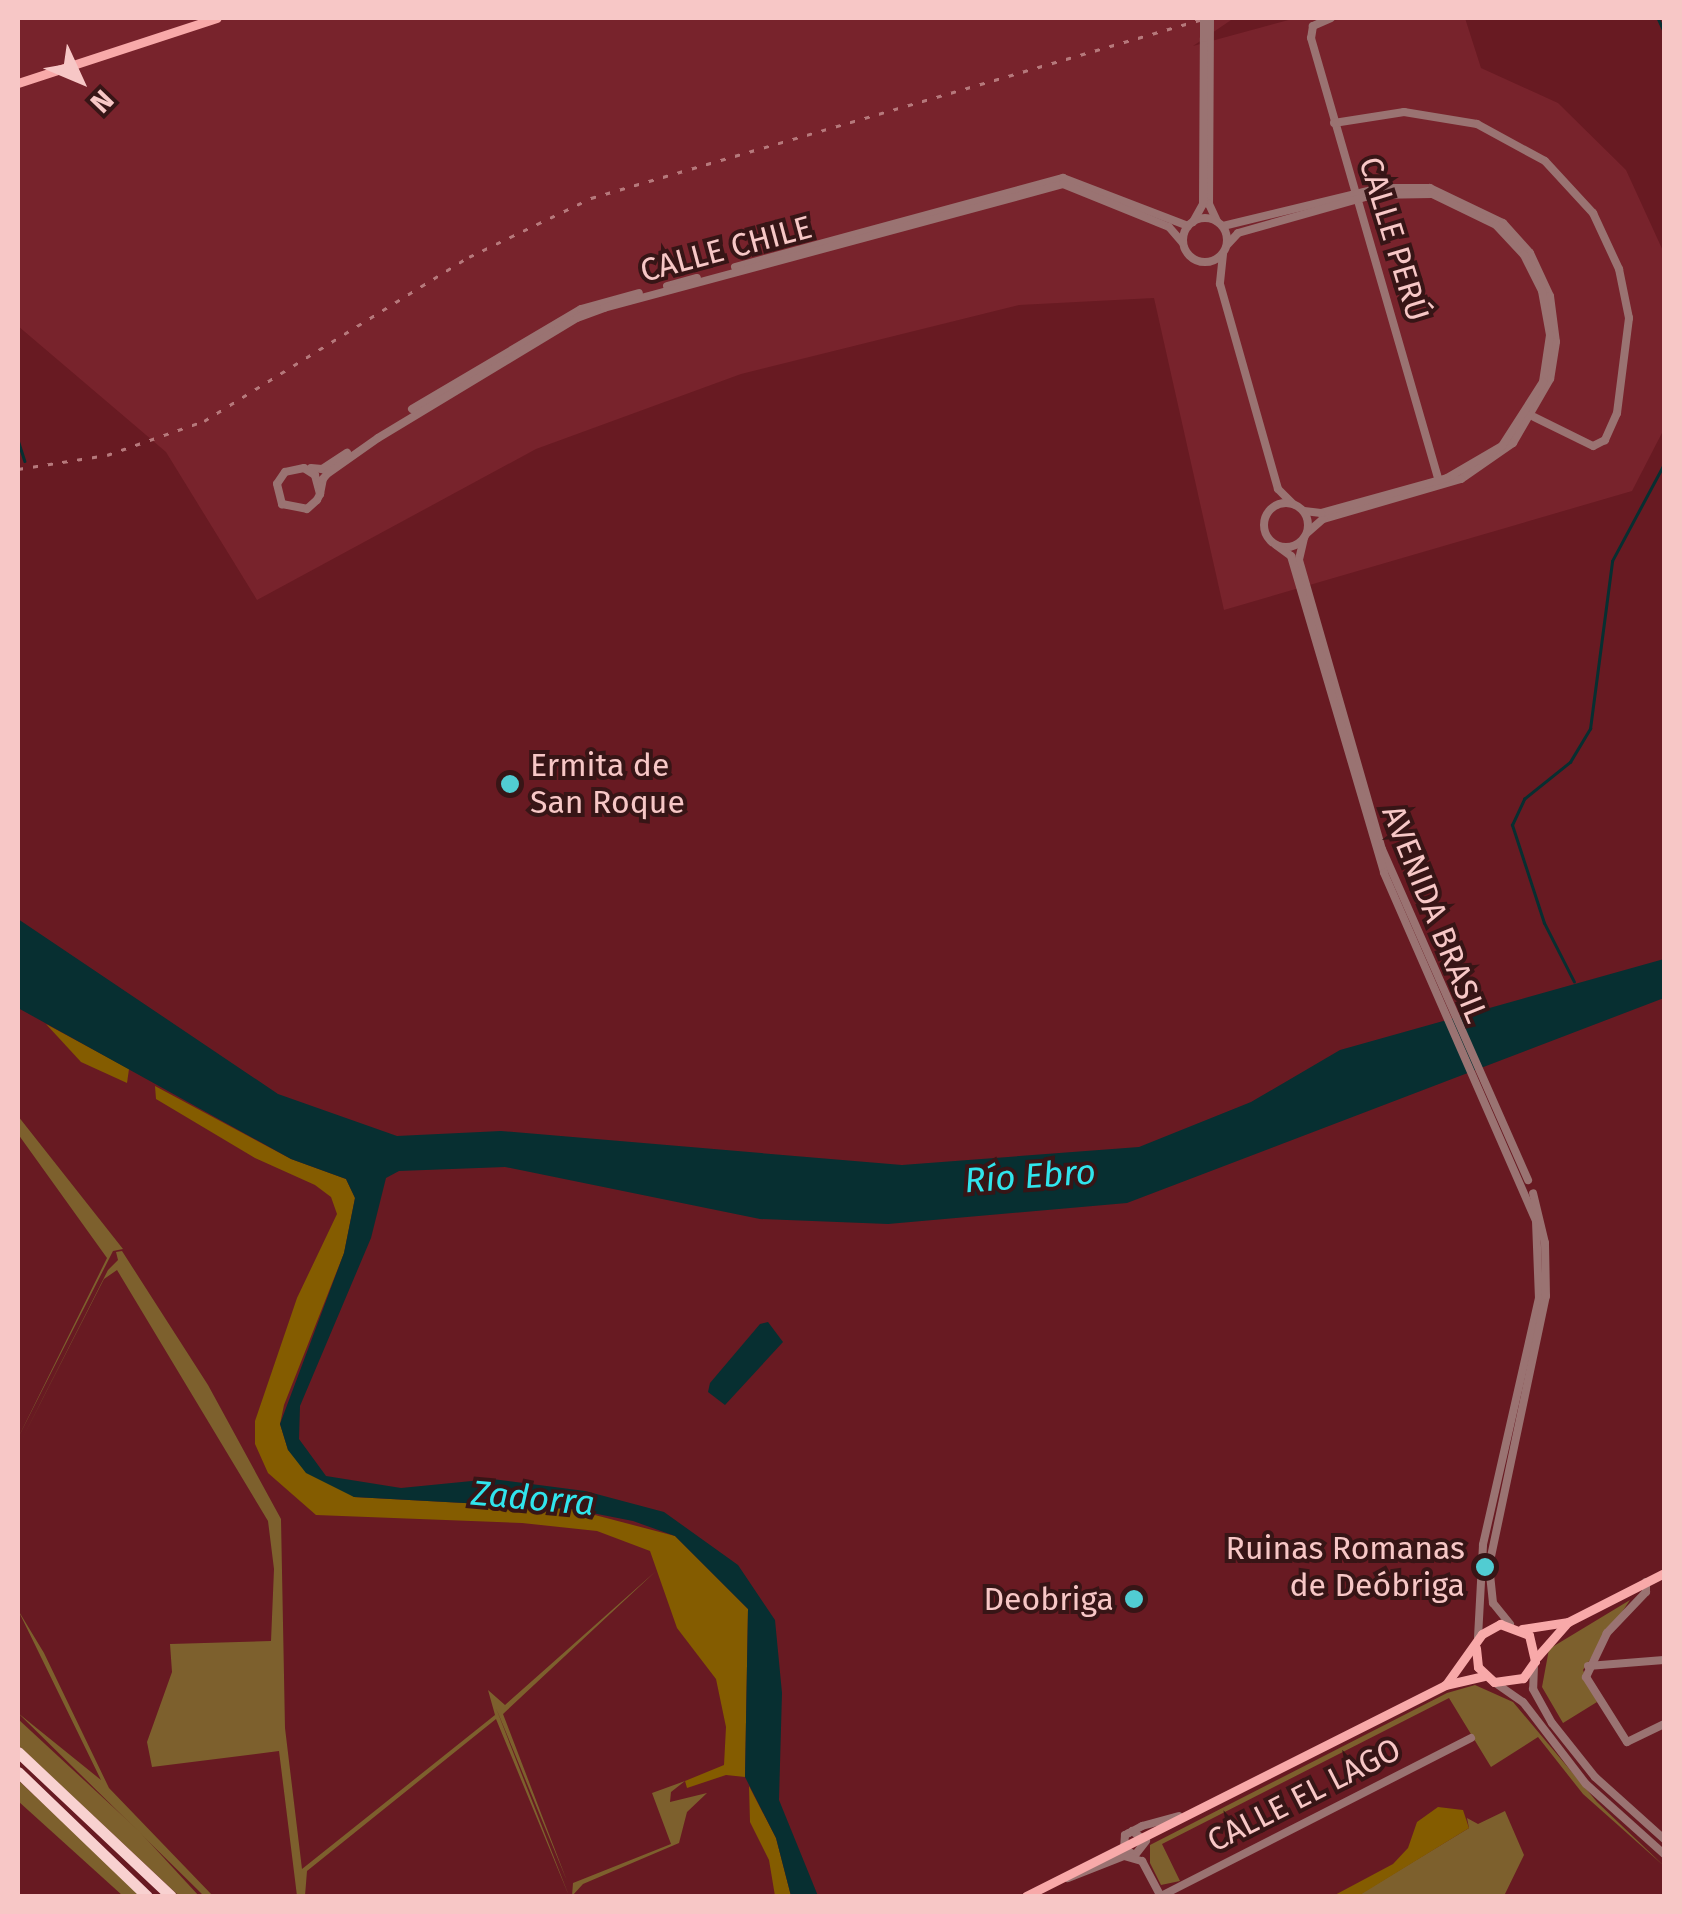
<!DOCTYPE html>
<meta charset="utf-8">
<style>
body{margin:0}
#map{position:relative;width:1682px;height:1914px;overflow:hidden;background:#681a22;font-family:"Fira Sans",sans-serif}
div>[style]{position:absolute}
.built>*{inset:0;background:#78232c}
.green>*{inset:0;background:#7d602d}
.forest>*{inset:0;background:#845c00}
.water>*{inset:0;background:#072f31}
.stream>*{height:2.5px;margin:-1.25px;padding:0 1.25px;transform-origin:1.25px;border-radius:1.25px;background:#072f31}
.minor>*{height:8px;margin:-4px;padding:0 4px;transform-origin:4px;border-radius:4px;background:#9a7372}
.minor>.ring{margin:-4px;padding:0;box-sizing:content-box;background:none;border:8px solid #9a7372;border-radius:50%}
.major>*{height:9px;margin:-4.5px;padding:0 4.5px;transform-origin:4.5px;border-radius:4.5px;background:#f8a9a9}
.highway>*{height:11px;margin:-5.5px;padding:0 5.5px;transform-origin:5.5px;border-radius:5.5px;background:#f8d1d0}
.rail>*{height:2.5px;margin-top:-1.25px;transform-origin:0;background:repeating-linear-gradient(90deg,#b6797c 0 5px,transparent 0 15px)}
.minor-bridge>*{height:8px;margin:-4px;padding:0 4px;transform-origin:4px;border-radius:4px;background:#9a7372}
.dots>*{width:28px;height:28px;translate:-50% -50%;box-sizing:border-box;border:5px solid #371516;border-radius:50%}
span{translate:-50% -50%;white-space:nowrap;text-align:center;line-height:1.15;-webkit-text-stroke:8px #371516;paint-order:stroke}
.street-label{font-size:32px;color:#f7c7c6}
.poi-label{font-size:32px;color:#f7c7c6}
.left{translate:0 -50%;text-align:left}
.right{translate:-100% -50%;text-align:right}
.water-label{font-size:35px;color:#30e5ed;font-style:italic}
.frame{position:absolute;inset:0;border:20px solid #f7c7c6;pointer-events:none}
.north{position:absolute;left:30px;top:30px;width:100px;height:100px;-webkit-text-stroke:8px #371516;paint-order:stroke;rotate:134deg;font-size:28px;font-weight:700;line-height:40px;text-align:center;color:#f7c7c6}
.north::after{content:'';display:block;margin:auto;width:35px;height:45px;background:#f7c7c6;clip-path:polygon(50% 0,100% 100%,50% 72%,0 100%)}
</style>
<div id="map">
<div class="built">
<i style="clip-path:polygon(18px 18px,1234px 18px,1193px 46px,1296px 18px,1465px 18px,1481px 68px,1558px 103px,1626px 170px,1664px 253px,1664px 429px,1632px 491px,1224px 610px,1154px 298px,1019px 305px,741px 374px,536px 449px,257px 600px,166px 452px,18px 326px)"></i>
</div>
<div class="green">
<i style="clip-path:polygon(18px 1116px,123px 1249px,113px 1251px,18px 1438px,107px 1258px,18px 1134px)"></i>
<i style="clip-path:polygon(122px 1251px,208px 1385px,281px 1519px,285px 1728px,302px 1869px,495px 1715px,488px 1690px,505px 1705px,656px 1571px,503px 1714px,567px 1881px,496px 1708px,569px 1896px,496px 1719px,307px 1871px,305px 1896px,297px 1896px,279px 1751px,152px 1767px,147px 1742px,172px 1672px,170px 1644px,271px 1641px,274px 1569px,268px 1521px,117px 1270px,104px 1279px,18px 1447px,108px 1270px,118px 1260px,116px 1252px)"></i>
<i style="clip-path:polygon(1630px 1600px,1583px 1670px,1597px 1702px,1563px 1723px,1542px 1687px,1549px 1649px)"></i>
<i style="clip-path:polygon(18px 1610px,44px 1653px,109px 1788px,213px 1896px,204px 1896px,18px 1713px,101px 1780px)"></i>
<i style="clip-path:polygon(1475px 1685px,1513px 1702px,1597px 1802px,1664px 1866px,1583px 1794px,1538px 1737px,1491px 1767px,1449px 1698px,1162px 1844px,1180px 1881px,1161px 1885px,1150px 1863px,1150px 1845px,1447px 1693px)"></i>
<i style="clip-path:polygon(18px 1719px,139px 1831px,199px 1896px,179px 1896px,18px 1745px)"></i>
<i style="clip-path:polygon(18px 1780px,94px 1851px,140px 1896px,123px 1896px,18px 1801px)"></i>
<i style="clip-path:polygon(685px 1781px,671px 1792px,670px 1802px,707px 1793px,687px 1812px,679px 1843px,583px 1884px,572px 1896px,573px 1883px,671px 1844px,652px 1793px)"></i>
<i style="clip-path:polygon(1505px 1811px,1524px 1855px,1504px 1896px,1357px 1896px,1469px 1828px,1467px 1818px,1478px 1824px)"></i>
</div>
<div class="forest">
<i style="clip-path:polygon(46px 1024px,129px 1069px,127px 1083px,81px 1062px)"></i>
<i style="clip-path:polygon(155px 1086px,291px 1159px,346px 1179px,355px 1198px,344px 1253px,284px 1405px,280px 1424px,288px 1450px,354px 1497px,572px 1509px,675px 1536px,748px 1609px,745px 1777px,726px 1775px,687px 1788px,685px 1781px,724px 1765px,726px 1727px,716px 1679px,677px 1628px,650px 1551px,597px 1531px,522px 1523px,316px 1515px,268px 1473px,255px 1444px,255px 1421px,297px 1298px,337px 1214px,331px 1197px,315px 1185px,255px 1158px,156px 1099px)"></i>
<i style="clip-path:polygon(749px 1786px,776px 1838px,791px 1896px,775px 1896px,769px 1860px,750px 1822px)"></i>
<i style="clip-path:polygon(1438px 1807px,1463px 1810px,1469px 1828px,1360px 1895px,1333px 1896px,1393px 1864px,1408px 1848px,1417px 1822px)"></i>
</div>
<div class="water">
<i style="clip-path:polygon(18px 919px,278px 1094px,397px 1136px,501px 1131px,902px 1165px,1139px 1147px,1251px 1102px,1340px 1050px,1664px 959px,1664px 998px,1127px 1203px,888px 1224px,760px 1219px,505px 1167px,399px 1171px,386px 1178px,371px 1238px,300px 1406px,299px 1439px,326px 1476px,401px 1488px,492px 1479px,585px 1491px,664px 1512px,738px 1565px,775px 1620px,782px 1693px,779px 1800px,818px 1896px,791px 1896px,776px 1838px,745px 1777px,748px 1609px,675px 1536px,633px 1521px,572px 1509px,354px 1497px,306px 1473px,288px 1450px,280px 1424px,344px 1253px,355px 1198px,346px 1179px,291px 1159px,18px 1008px)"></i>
<i style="clip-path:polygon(768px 1322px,783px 1342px,725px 1405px,708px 1392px,710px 1383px,760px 1324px)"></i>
</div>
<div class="stream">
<i style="left:1658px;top:18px;width:14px;rotate:65deg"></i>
<i style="left:18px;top:440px;width:22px;rotate:72deg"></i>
<i style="left:1574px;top:982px;width:66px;rotate:-117deg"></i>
<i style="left:1544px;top:923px;width:103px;rotate:-108.1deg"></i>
<i style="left:1512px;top:825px;width:29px;rotate:-65deg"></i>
<i style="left:1524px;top:799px;width:59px;rotate:-38.8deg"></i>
<i style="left:1570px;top:762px;width:39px;rotate:-59deg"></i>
<i style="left:1590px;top:729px;width:169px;rotate:-82.5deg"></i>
<i style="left:1612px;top:561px;width:110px;rotate:-61.8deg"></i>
</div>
<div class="minor">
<i style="left:1210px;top:18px;width:186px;rotate:90.3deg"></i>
<i style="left:1209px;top:204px;width:19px;rotate:65deg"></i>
<i style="left:1331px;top:18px;width:20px;rotate:156deg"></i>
<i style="left:1313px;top:26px;width:12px;rotate:99deg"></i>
<i style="left:1311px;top:38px;width:462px;rotate:73.9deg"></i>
<i style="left:1334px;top:123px;width:71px;rotate:-8.9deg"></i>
<i style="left:1404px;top:112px;width:74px;rotate:9.3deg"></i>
<i style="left:1477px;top:124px;width:77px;rotate:28.6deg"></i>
<i style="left:1545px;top:161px;width:71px;rotate:47.3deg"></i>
<i style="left:1593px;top:213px;width:62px;rotate:65.1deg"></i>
<i style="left:1619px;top:269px;width:50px;rotate:78.5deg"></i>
<i style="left:1629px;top:318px;width:96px;rotate:97.2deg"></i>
<i style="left:1617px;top:413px;width:30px;rotate:114deg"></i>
<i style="left:1605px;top:440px;width:13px;rotate:153deg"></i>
<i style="left:1593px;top:446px;width:66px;rotate:-153.8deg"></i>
<i class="ring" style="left:1183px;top:218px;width:36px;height:36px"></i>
<i style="left:1193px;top:222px;width:21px;rotate:-61deg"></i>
<i style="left:1203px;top:204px;width:166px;rotate:-89.7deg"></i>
<i style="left:1223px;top:226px;width:162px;rotate:-13.6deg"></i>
<i style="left:1380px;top:188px;width:50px"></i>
<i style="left:1430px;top:188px;width:81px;rotate:25.6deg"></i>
<i style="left:1503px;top:223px;width:40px;rotate:48deg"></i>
<i style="left:1530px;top:253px;width:47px;rotate:65.1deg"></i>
<i style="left:1550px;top:296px;width:46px;rotate:82.6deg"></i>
<i style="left:1556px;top:342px;width:37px;rotate:99deg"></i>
<i style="left:1550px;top:379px;width:74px;rotate:120deg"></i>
<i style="left:1513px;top:443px;width:63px;rotate:145.3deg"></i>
<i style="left:1461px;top:479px;width:144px;rotate:163.8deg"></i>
<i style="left:1323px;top:519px;width:20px;rotate:139deg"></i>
<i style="left:1227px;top:245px;width:16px;rotate:-47deg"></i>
<i style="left:1238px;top:233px;width:139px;rotate:-15.8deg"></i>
<i style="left:1372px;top:195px;width:60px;rotate:-1deg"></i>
<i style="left:1432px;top:194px;width:71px;rotate:25.8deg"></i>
<i style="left:1496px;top:225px;width:41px;rotate:47deg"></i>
<i style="left:1524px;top:255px;width:40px;rotate:63.4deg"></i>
<i style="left:1542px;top:291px;width:45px;rotate:79.7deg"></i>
<i style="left:1550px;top:335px;width:48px;rotate:98.5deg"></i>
<i style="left:1543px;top:382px;width:76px;rotate:122.6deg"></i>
<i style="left:1502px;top:446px;width:64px;rotate:149.8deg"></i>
<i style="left:1447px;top:478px;width:131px;rotate:164.5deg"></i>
<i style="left:1321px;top:513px;width:17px;rotate:-173deg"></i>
<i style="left:1223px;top:254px;width:30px;rotate:96deg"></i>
<i style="left:1220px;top:284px;width:213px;rotate:74.2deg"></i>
<i style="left:1278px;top:489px;width:21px;rotate:45deg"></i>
<i style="left:735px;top:267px;width:340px;rotate:-15.2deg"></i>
<i style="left:1063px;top:178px;width:134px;rotate:21deg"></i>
<i style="left:667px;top:286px;width:31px;rotate:-15deg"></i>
<i style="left:412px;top:409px;width:196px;rotate:-30.6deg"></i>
<i style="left:581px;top:309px;width:60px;rotate:-15.4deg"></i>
<i style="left:311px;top:468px;width:11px;rotate:5deg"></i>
<i style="left:322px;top:469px;width:30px;rotate:-33deg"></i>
<i style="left:320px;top:494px;width:20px;rotate:-105deg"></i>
<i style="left:315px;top:475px;width:13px;rotate:-148deg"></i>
<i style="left:304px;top:468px;width:19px;rotate:168deg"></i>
<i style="left:285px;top:472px;width:14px;rotate:124deg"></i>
<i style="left:277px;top:484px;width:21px;rotate:76deg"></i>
<i style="left:282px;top:504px;width:25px;rotate:11deg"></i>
<i style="left:307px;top:509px;width:13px;rotate:-42deg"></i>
<i style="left:317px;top:500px;width:7px;rotate:-63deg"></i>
<i style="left:320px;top:494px;width:15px;rotate:-79deg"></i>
<i style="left:323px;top:479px;width:6px;rotate:-51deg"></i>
<i style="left:327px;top:474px;width:62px;rotate:-35.2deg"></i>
<i style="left:378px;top:438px;width:232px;rotate:-31.1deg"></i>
<i style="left:577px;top:318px;width:29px;rotate:-20deg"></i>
<i style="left:604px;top:308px;width:475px;rotate:-15.1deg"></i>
<i style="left:1063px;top:184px;width:114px;rotate:22.1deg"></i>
<i style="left:1169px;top:227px;width:21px;rotate:49deg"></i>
<i class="ring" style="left:1264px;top:503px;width:36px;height:36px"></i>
<i style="left:1304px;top:538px;width:23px;rotate:103deg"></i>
<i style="left:1299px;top:560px;width:301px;rotate:74deg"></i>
<i style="left:1382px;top:849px;width:362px;rotate:66.2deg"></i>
<i style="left:1276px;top:545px;width:19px;rotate:36deg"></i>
<i style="left:1291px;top:556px;width:330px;rotate:73.6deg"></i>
<i style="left:1384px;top:873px;width:380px;rotate:66.4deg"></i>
<i style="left:1536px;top:1221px;width:77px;rotate:87.8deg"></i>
<i style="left:1539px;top:1298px;width:253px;rotate:102.8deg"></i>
<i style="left:1483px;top:1545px;width:93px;rotate:93.1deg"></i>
<i style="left:1646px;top:1582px;width:10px;rotate:90deg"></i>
<i style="left:1646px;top:1592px;width:57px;rotate:133.6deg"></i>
<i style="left:1607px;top:1633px;width:49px;rotate:115.5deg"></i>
<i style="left:1586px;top:1677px;width:77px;rotate:57.8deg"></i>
<i style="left:1627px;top:1742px;width:41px;rotate:-25.9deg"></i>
<i style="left:1510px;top:1624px;width:27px;rotate:-129deg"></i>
<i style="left:1493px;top:1603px;width:37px;rotate:-96deg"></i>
<i style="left:1489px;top:1566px;width:276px;rotate:-78.1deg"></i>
<i style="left:1546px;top:1296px;width:53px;rotate:-91.1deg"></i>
<i style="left:1545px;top:1243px;width:51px;rotate:-103.5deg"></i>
<i style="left:1534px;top:1665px;width:24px;rotate:92deg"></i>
<i style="left:1533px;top:1689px;width:39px;rotate:61deg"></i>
<i style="left:1552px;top:1723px;width:69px;rotate:51.5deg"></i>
<i style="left:1595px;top:1777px;width:93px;rotate:41.9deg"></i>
<i style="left:1588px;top:1666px;width:76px;rotate:-4.5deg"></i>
<i style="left:1494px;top:1682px;width:35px;rotate:35deg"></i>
<i style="left:1523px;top:1702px;width:103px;rotate:52.5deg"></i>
<i style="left:1586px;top:1784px;width:105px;rotate:41.9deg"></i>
<i style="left:1132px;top:1831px;width:17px;rotate:36deg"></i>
<i style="left:1146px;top:1841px;width:18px;rotate:128deg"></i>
<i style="left:1135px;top:1855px;width:13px;rotate:-151deg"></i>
<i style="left:1124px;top:1849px;width:14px;rotate:-86deg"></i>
<i style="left:1125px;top:1835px;width:4px;rotate:-27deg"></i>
<i style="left:1129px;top:1833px;width:15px;rotate:-28deg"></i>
<i style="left:1142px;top:1826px;width:38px;rotate:-15deg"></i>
<i style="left:1142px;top:1861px;width:40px;rotate:62deg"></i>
<i style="left:1068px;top:1878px;width:60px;rotate:-21.4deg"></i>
<i style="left:1124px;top:1856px;width:19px;rotate:16deg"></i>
<i style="left:1161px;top:1896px;width:348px;rotate:-27deg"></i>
</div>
<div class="major">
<i style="left:18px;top:83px;width:209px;rotate:-18.1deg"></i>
<i style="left:1522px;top:1629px;width:47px;rotate:-8.7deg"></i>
<i style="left:1568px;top:1622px;width:108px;rotate:-27deg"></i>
<i style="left:1537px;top:1657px;width:44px;rotate:-48.7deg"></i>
<i style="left:1447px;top:1683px;width:60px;rotate:-54.5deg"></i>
<i style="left:1482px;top:1634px;width:21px;rotate:-29deg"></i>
<i style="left:1500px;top:1624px;width:31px;rotate:21deg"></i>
<i style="left:1529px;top:1635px;width:27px;rotate:77deg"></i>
<i style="left:1535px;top:1661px;width:21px;rotate:125deg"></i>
<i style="left:1523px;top:1678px;width:29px;rotate:172deg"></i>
<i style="left:1494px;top:1682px;width:22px;rotate:-137deg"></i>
<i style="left:1478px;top:1667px;width:19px;rotate:-96deg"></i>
<i style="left:1026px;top:1896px;width:469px;rotate:-26.7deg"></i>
<i style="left:1445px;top:1685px;width:40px;rotate:-13deg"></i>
</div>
<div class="highway">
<i style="left:18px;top:1752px;width:210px;rotate:43.3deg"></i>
<i style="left:18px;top:1772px;width:179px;rotate:43.9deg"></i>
</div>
<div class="rail">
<i style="left:18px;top:469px;width:90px;rotate:-8.9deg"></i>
<i style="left:107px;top:455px;width:103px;rotate:-19.3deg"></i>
<i style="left:204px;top:421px;width:312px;rotate:-31.8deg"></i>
<i style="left:469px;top:257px;width:136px;rotate:-25.8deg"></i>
<i style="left:591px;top:198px;width:641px;rotate:-16.31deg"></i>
</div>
<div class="minor-bridge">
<i style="left:1204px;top:38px;width:20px;rotate:-90deg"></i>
</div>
<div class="dots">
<i style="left:510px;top:784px;background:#51ccd2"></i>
<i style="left:1485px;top:1567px;background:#51ccd2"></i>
<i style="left:1134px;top:1599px;background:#51ccd2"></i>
</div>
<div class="street-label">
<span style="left:1394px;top:239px;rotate:73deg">CALLE PERÚ</span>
<span style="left:726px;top:249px;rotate:-15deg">CALLE CHILE</span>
<span style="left:1435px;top:914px;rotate:68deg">AVENIDA BRASIL</span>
<span style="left:1304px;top:1795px;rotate:-27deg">CALLE EL LAGO</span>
</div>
<div class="poi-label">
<span class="left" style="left:530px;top:784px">Ermita de<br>San Roque</span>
<span class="right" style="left:1465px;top:1567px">Ruinas Romanas<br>de Deóbriga</span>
<span class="right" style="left:1114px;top:1599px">Deobriga</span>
</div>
<div class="water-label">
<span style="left:1030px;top:1176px;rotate:-4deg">Río Ebro</span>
<span style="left:533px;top:1498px;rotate:5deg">Zadorra</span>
</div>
<div class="frame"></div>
<div class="north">N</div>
</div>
